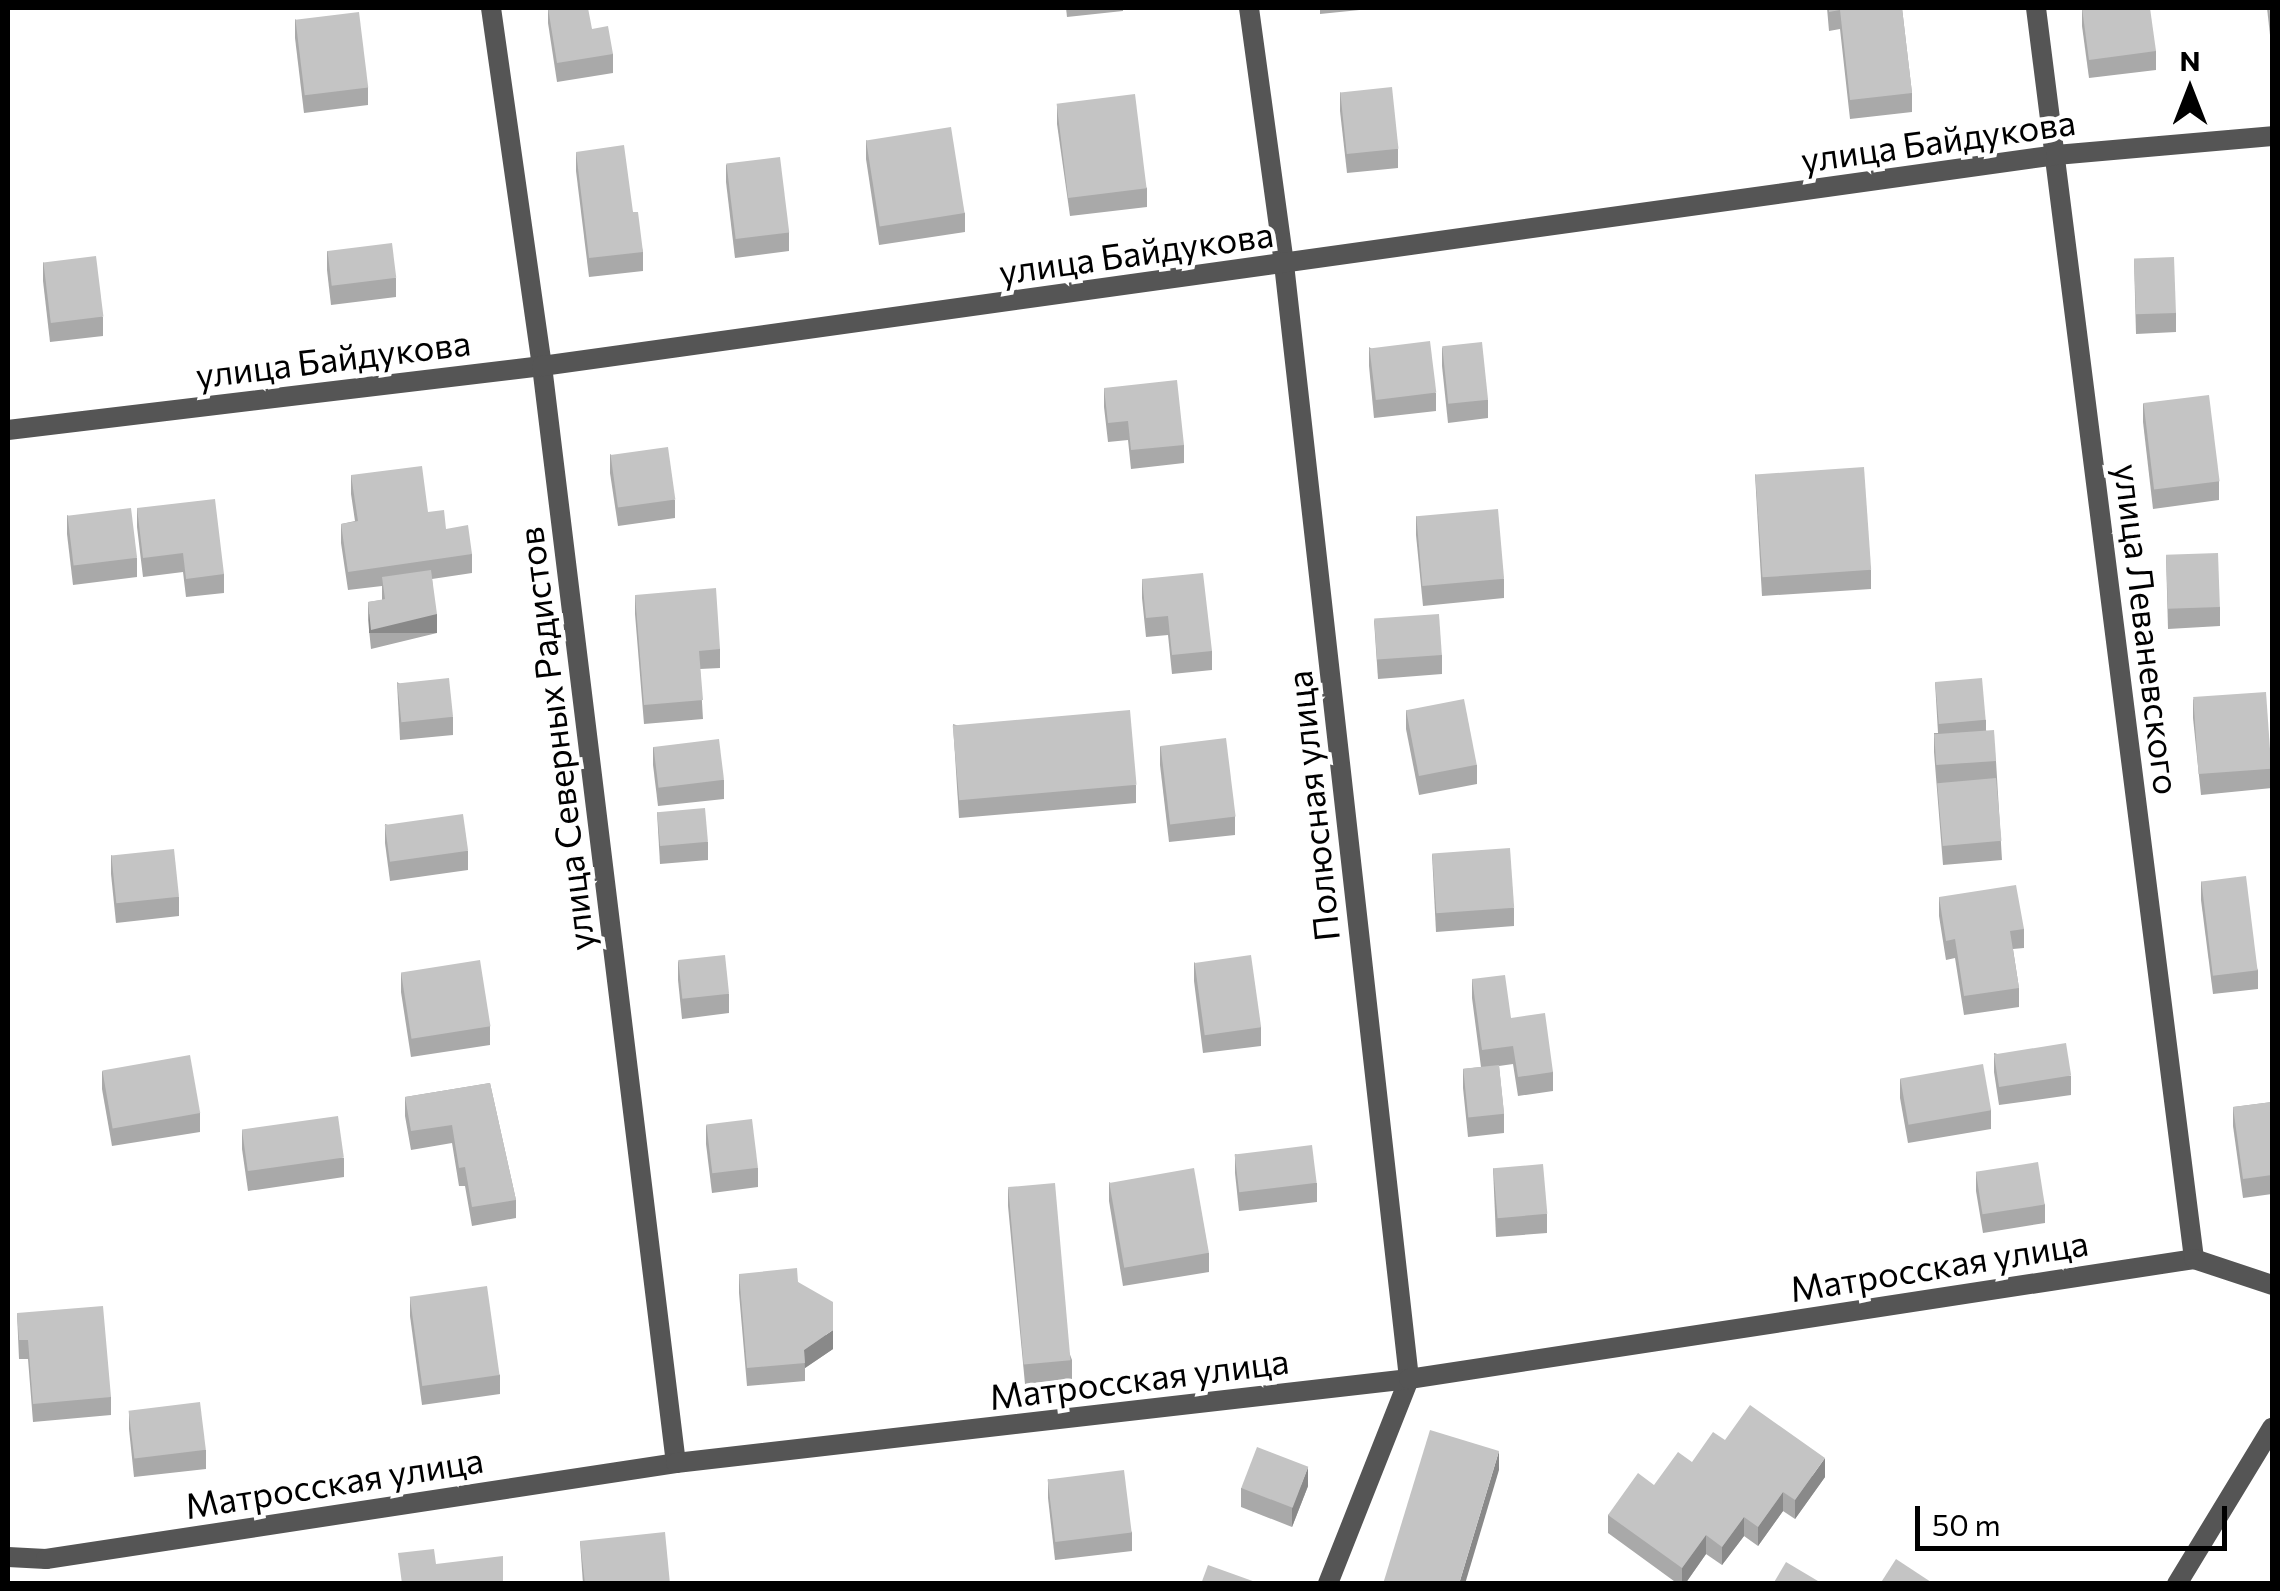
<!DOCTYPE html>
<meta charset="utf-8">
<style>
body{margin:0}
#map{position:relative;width:2280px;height:1591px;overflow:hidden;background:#fff;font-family:Commissioner,sans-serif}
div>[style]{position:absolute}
.street>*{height:20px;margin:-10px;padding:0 10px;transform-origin:10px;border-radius:10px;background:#555}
.wall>*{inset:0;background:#a9a9a9}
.shaded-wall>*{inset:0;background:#898989;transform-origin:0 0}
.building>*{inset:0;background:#c4c4c4;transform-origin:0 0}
span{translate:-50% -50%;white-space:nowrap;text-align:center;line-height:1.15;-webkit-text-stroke:9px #fff;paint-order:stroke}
.street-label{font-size:35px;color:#000}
.frame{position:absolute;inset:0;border:10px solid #000;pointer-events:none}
.north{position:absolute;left:2140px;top:40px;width:100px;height:100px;-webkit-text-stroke:8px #fff;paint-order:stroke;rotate:0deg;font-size:28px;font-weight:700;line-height:40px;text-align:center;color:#000}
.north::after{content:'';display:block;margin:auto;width:35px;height:45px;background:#000;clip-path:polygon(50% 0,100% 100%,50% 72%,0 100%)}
.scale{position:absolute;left:1915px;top:1506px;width:312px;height:45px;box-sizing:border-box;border:5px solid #000;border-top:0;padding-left:12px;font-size:30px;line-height:35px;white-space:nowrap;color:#000;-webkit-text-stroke:8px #fff;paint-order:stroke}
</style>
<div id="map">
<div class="street">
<i style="left:491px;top:8px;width:362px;rotate:81.9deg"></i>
<i style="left:542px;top:366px;width:1105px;rotate:83.04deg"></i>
<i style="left:1249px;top:8px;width:258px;rotate:82.2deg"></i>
<i style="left:1284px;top:264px;width:1122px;rotate:83.6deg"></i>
<i style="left:1409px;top:1379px;width:220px;rotate:111.6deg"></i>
<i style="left:2036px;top:8px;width:1261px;rotate:82.8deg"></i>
<i style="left:8px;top:430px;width:538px;rotate:-6.83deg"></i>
<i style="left:542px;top:366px;width:1529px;rotate:-7.93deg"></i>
<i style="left:2056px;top:155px;width:217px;rotate:-5deg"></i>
<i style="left:8px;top:1557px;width:38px;rotate:3deg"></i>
<i style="left:46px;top:1559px;width:637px;rotate:-8.66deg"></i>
<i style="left:676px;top:1463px;width:738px;rotate:-6.54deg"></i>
<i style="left:1409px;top:1379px;width:794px;rotate:-8.69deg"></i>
<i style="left:2194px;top:1259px;width:82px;rotate:18.4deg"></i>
<i style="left:2177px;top:1584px;width:183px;rotate:-58.7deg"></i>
</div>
<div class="wall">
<i style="clip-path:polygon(548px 8px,592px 29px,613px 54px,613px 73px,557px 82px,548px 23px)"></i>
<i style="clip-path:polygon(1066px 8px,1123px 8px,1123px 11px,1067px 17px)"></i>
<i style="clip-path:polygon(1320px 8px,1379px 8px,1320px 14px)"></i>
<i style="clip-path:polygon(1827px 8px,1902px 8px,1912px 93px,1912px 112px,1850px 119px,1840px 29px,1829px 31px)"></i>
<i style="clip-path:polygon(2082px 8px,2156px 51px,2156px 70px,2089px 78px,2082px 26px)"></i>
<i style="clip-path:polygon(2267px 8px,2272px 8px,2272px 53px)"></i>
<i style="clip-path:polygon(295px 19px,368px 87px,368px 105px,304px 113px,295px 38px)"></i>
<i style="clip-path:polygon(1340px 92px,1398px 149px,1398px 168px,1347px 173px,1340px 111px)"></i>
<i style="clip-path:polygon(1057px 105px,1147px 188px,1147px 207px,1070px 216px,1057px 124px)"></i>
<i style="clip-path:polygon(866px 140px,965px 213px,965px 232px,879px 245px,866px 159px)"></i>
<i style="clip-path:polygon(576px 152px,633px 212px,643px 252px,643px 271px,589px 277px,576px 171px)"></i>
<i style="clip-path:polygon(726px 164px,789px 232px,789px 251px,735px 258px,726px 182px)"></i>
<i style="clip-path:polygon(327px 251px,396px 278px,396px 297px,331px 305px,327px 270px)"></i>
<i style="clip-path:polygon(2134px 259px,2176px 313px,2176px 332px,2136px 334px)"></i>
<i style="clip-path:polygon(43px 262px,103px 317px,103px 336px,50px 342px,43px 281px)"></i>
<i style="clip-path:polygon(1369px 347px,1436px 393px,1436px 411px,1374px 418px,1369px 366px)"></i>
<i style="clip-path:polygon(1442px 347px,1488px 400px,1488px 418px,1448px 423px,1442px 366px)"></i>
<i style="clip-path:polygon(1104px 388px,1184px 445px,1184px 463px,1131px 469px,1128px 440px,1108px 442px,1104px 407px)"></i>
<i style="clip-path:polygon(2143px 403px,2219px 481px,2219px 500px,2153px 509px,2143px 422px)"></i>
<i style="clip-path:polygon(610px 454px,675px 500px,675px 518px,618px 526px,610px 473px)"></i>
<i style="clip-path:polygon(1755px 474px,1871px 570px,1871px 589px,1762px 596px)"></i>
<i style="clip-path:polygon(351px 475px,428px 512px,472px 554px,472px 573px,432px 579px,437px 633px,371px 649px,368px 620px,368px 602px,382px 600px,382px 586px,348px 590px,341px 543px,341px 524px,355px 521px,351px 494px)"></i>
<i style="clip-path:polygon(137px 508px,224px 574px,224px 593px,186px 597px,183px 572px,143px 577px,137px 527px)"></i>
<i style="clip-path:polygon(67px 515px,137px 558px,137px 577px,73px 585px,67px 534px)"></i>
<i style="clip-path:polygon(1416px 516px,1504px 579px,1504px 598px,1423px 606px,1416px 535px)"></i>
<i style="clip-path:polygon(2166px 555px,2220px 607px,2220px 626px,2168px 629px)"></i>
<i style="clip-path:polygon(1142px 579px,1212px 651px,1212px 670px,1172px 674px,1168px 635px,1146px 637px,1142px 598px)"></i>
<i style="clip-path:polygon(635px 595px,720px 649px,720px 668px,700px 669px,703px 719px,644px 724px,635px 614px)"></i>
<i style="clip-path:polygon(1374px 620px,1442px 655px,1442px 674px,1378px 679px)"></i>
<i style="clip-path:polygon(397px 682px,453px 717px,453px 735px,400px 740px)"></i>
<i style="clip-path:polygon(1935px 682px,1986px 720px,1986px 730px,1996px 761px,2002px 860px,1943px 865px,1934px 752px,1934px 733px,1938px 733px)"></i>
<i style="clip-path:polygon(2193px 699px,2272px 756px,2272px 788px,2201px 795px,2193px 718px)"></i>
<i style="clip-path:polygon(1406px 710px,1477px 765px,1477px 784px,1419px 795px,1406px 729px)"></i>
<i style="clip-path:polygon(953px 724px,1136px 785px,1136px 803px,959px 818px)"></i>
<i style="clip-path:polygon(1160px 746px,1235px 816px,1235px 835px,1169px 842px,1160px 765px)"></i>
<i style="clip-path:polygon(653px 747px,724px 780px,724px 799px,658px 806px,653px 765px)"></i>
<i style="clip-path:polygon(657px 812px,708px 842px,708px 860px,660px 864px)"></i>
<i style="clip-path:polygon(385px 824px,468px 851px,468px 870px,390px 881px,385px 843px)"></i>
<i style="clip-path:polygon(1432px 854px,1514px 908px,1514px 926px,1436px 932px)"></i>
<i style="clip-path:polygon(111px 855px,179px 897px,179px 916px,116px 923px,111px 874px)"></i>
<i style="clip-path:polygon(2201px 881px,2258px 970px,2258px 989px,2213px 994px,2201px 900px)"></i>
<i style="clip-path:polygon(1939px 897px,2024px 929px,2024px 948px,2013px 949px,2019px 988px,2019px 1007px,1964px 1015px,1955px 958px,1946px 960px,1939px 916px)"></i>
<i style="clip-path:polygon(678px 961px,729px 994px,729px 1013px,682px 1019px,678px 980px)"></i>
<i style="clip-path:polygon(1194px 962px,1261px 1027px,1261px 1046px,1203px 1053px,1194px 981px)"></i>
<i style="clip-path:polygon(401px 973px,490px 1026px,490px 1045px,411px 1057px,401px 992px)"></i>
<i style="clip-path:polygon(1472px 979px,1511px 1018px,1553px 1072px,1553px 1091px,1518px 1096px,1513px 1064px,1499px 1066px,1504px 1114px,1504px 1133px,1468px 1137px,1463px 1088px,1463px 1069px,1481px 1067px,1472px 998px)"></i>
<i style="clip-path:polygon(1994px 1053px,2071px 1076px,2071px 1095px,1999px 1105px,1994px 1072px)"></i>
<i style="clip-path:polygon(102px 1071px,200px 1113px,200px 1132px,112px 1146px,102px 1089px)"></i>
<i style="clip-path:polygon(1900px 1079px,1991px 1110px,1991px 1129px,1908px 1143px,1900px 1098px)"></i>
<i style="clip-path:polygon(490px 1083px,516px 1200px,516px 1218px,472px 1226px,465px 1186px,459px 1186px,452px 1143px,411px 1150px,405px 1116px,405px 1097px)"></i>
<i style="clip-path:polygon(2272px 1102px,2272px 1194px,2243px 1198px,2233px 1126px,2233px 1107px)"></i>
<i style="clip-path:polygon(706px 1125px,758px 1168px,758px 1187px,712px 1193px,706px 1144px)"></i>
<i style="clip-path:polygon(242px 1130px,344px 1158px,344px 1177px,248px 1191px,242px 1149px)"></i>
<i style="clip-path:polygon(1235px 1154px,1317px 1183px,1317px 1202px,1239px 1211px,1235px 1173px)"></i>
<i style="clip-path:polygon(1493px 1168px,1547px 1214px,1547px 1233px,1496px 1237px)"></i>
<i style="clip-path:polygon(1976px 1173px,2045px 1204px,2045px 1223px,1983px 1233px,1976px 1191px)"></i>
<i style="clip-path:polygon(1109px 1182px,1209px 1253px,1209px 1272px,1123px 1286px,1109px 1201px)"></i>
<i style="clip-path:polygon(1008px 1187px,1072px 1360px,1072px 1379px,1025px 1384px,1008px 1206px)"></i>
<i style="clip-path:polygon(739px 1274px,798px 1282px,833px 1349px,805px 1368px,805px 1381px,747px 1386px,739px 1293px)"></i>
<i style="clip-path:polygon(410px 1297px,500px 1375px,500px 1394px,422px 1405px,410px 1316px)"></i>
<i style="clip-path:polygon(17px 1313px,111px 1397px,111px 1415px,33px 1422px,28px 1359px,19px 1359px)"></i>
<i style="clip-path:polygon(129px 1411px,206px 1450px,206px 1469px,134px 1477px,129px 1429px)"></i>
<i style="clip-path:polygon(1692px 1462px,1825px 1477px,1795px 1519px,1783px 1511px,1758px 1546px,1744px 1536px,1722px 1565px,1706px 1554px,1685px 1584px,1678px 1584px,1608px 1533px,1608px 1515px)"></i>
<i style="clip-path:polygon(1048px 1479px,1132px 1532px,1132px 1551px,1055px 1560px,1048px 1498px)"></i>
<i style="clip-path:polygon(1308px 1486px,1292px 1527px,1241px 1507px,1241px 1488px)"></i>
<i style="clip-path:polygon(580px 1541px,670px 1584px,583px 1584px)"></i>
</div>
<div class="shaded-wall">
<i style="left:437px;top:614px;width:19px;height:68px;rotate:90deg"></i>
<i style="clip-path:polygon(833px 1330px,833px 1349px,805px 1368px,804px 1350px)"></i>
<i style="clip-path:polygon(1499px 1451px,1499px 1470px,1465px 1584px,1459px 1584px)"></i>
<i style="clip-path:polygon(1825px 1458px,1825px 1477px,1795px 1519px,1795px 1500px)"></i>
<i style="clip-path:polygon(1308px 1467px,1308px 1486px,1292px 1527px,1292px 1508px)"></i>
<i style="clip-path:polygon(1783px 1492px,1783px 1511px,1758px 1546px,1758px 1527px)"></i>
<i style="clip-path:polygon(1744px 1517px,1744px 1536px,1722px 1565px,1722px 1547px)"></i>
<i style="clip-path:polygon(1706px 1535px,1706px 1554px,1685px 1584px,1682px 1584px,1682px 1568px)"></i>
</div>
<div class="building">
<i style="clip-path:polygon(548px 8px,588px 8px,592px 29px,608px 26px,613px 54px,557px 63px)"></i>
<i style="clip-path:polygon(1829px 8px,1902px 8px,1912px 93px,1850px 100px,1840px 10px,1829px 12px)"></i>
<i style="clip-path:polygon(2082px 8px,2150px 8px,2156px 51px,2089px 60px)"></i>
<i style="clip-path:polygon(2269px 8px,2272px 8px,2272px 34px)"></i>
<i style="left:359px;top:12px;width:76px;height:64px;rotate:83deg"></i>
<i style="left:1392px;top:87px;width:62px;height:52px;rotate:84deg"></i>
<i style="left:1135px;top:94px;width:95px;height:79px;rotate:83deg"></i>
<i style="left:951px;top:127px;width:87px;height:86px;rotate:81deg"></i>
<i style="clip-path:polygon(624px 145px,633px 212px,638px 212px,643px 252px,589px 258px,576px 152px)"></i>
<i style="left:780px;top:157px;width:76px;height:54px;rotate:83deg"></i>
<i style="left:392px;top:243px;width:35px;height:65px;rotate:83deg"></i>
<i style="left:96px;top:256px;width:61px;height:53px;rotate:83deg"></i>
<i style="left:2174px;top:257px;width:56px;height:40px;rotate:88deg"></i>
<i style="left:1430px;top:341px;width:52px;height:61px;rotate:83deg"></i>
<i style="left:1482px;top:342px;width:58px;height:40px;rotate:84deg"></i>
<i style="clip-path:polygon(1177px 380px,1184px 445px,1131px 450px,1128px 421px,1108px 423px,1104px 388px)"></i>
<i style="left:2209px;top:395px;width:87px;height:66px;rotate:83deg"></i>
<i style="left:668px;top:447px;width:53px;height:58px;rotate:82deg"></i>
<i style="clip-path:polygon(422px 466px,428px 512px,444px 510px,446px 529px,468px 525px,472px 554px,348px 572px,341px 524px,358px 521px,351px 475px)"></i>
<i style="left:1864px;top:467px;width:103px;height:109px;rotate:86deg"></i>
<i style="clip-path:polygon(215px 499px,224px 574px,186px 579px,183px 553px,143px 558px,137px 508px)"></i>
<i style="left:131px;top:508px;width:50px;height:64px;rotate:83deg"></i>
<i style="left:1498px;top:509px;width:70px;height:82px;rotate:85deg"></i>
<i style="left:2218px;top:553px;width:54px;height:52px;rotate:88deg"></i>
<i style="clip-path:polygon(431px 570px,437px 614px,371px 630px,368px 602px,385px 599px,382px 577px)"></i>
<i style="clip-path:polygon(1203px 573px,1212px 651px,1172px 655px,1168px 616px,1146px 618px,1142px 579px)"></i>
<i style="clip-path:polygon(716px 588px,720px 649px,699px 651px,703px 700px,644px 705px,635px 595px)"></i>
<i style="left:1439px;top:614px;width:41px;height:65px;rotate:86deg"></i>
<i style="left:449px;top:678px;width:39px;height:52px;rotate:84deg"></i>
<i style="left:1982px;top:678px;width:42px;height:47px;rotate:85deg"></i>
<i style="left:2266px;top:692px;width:77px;height:73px;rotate:86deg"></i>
<i style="left:1464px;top:699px;width:67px;height:59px;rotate:79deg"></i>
<i style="left:1130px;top:710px;width:75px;height:178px;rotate:85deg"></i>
<i style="left:1994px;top:730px;width:31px;height:60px;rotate:86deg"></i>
<i style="left:1226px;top:738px;width:79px;height:66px;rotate:83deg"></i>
<i style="left:719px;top:739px;width:41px;height:66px;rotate:83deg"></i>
<i style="left:1996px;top:778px;width:63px;height:59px;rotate:85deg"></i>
<i style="left:705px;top:808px;width:34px;height:48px;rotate:85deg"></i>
<i style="left:463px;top:814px;width:37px;height:79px;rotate:82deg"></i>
<i style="left:1510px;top:848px;width:60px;height:78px;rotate:86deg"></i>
<i style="left:174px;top:849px;width:48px;height:63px;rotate:84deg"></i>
<i style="left:2246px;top:876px;width:95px;height:45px;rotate:83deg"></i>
<i style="clip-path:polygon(2016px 885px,2024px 929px,2010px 931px,2019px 988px,1964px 996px,1955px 939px,1946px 941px,1939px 897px)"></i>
<i style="left:725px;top:955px;width:39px;height:47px;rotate:84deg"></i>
<i style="left:1251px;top:955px;width:73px;height:57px;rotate:82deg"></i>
<i style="left:480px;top:960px;width:67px;height:80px;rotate:81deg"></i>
<i style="clip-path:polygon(1505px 975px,1511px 1018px,1545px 1013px,1553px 1072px,1518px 1077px,1513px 1046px,1482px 1050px,1472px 979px)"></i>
<i style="left:2066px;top:1043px;width:33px;height:73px;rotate:81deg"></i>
<i style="left:190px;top:1055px;width:59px;height:89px;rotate:80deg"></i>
<i style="left:1983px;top:1064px;width:47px;height:84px;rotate:80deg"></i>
<i style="left:1499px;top:1065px;width:49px;height:36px;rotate:84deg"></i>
<i style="clip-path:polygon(490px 1083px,516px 1200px,472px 1207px,465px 1167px,459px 1168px,452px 1125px,411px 1131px,405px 1097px)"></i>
<i style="clip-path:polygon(2272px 1102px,2272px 1175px,2243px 1179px,2233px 1107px)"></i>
<i style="left:338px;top:1116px;width:42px;height:97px;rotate:82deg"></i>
<i style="left:752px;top:1119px;width:49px;height:46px;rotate:83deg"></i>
<i style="left:1312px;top:1145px;width:38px;height:78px;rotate:83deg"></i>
<i style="left:2038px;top:1162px;width:43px;height:63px;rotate:81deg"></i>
<i style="left:1543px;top:1164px;width:50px;height:50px;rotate:85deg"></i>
<i style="left:1194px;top:1168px;width:86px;height:86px;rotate:80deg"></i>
<i style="left:1055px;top:1183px;width:178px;height:47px;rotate:85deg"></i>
<i style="clip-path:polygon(797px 1268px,798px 1282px,833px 1302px,833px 1330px,804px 1350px,805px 1363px,747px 1368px,739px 1274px)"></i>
<i style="left:487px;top:1286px;width:90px;height:78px;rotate:82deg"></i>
<i style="clip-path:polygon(103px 1306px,111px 1397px,33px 1404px,28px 1340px,19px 1340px,17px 1313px)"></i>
<i style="left:200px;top:1402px;width:48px;height:72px;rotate:83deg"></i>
<i style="clip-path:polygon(1750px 1405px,1825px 1458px,1795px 1500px,1783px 1492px,1758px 1527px,1744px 1517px,1722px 1547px,1706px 1535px,1682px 1568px,1608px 1515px,1638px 1473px,1654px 1485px,1678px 1452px,1692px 1462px,1713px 1432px,1725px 1440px)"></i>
<i style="clip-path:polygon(1430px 1430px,1499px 1451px,1459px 1584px,1383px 1584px)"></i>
<i style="left:1257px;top:1447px;width:55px;height:44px;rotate:21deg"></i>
<i style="left:1124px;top:1470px;width:63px;height:77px;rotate:83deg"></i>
<i style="clip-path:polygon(665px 1532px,670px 1584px,585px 1584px,580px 1541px)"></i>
<i style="clip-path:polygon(434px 1549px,436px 1564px,503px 1556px,503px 1584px,402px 1584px,398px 1553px)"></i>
<i style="clip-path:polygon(1896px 1559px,1934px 1584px,1880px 1584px)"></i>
<i style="clip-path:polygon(1786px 1562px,1823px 1584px,1773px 1584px)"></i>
<i style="clip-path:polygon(1208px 1565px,1261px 1584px,1201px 1584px)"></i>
</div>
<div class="street-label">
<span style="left:1938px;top:140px;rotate:-8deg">улица Байдукова</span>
<span style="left:1136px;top:252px;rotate:-8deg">улица Байдукова</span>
<span style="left:333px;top:358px;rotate:-7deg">улица Байдукова</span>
<span style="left:2148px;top:629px;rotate:83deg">улица Леваневского</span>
<span style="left:555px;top:739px;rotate:-97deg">улица Северных Радистов</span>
<span style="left:1312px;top:806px;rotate:-96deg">Полюсная улица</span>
<span style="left:1939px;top:1265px;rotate:-9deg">Матросская улица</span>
<span style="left:1139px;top:1378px;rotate:-7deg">Матросская улица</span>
<span style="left:334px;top:1482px;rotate:-9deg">Матросская улица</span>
</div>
<div class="frame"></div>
<div class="north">N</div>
<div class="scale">50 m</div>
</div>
